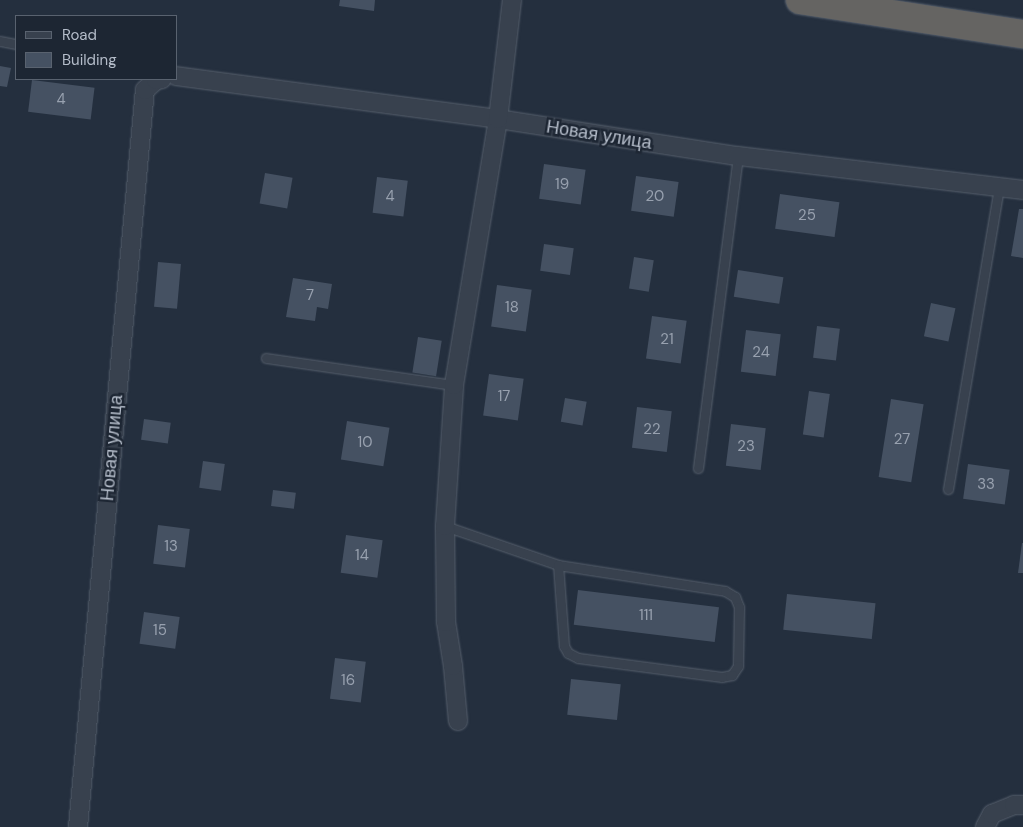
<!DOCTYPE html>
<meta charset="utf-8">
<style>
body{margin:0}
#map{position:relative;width:1023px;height:827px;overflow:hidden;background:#242f3e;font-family:"DM Sans",sans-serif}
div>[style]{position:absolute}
.building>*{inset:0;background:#455162;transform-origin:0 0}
.roads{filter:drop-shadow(0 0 1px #565f6c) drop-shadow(0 0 1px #565f6c)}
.service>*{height:9px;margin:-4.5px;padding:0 4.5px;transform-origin:4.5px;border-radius:4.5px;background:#38414e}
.minor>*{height:18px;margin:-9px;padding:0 9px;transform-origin:9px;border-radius:9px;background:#38414e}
.trunk>*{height:28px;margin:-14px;padding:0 14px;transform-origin:14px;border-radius:14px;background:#656462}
span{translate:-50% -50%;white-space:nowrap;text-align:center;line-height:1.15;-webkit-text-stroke:5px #1d2633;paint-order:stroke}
.number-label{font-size:15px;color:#98a1af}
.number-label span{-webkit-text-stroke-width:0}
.street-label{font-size:18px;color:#b4bcc9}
.legend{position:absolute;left:15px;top:15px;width:162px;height:65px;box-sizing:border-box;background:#1d2633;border:1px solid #59626f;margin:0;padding:6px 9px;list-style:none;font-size:15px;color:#b4bcc9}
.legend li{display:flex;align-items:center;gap:10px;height:25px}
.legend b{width:25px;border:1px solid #59626f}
</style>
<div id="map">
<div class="building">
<i style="clip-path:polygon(340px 0,375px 0,374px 11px,339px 6px)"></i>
<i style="clip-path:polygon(0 66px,11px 68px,7px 87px,0 86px)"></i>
<i style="left:32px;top:80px;width:63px;height:32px;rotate:7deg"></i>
<i style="left:544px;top:164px;width:42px;height:35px;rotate:8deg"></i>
<i style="left:265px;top:173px;width:28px;height:31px;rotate:10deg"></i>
<i style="left:636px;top:176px;width:43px;height:35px;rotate:8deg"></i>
<i style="left:377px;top:177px;width:31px;height:36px;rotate:7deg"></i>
<i style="left:780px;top:194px;width:60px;height:35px;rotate:8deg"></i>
<i style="clip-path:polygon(1019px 209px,1023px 209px,1023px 258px,1011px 256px)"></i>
<i style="left:544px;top:244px;width:30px;height:27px;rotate:8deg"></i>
<i style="left:634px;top:257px;width:20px;height:32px;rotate:9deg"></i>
<i style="left:158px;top:262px;width:23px;height:45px;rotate:5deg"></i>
<i style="left:738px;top:270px;width:46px;height:27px;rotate:9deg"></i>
<i style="clip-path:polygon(293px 278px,332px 284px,328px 309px,317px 307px,315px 321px,286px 317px)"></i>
<i style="left:497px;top:285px;width:35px;height:42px;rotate:8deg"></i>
<i style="left:931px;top:303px;width:25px;height:34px;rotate:12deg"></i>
<i style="left:652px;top:316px;width:35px;height:43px;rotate:8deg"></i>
<i style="left:817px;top:326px;width:23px;height:32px;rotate:7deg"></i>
<i style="left:746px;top:330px;width:35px;height:42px;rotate:7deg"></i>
<i style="left:418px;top:337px;width:24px;height:36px;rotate:9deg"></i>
<i style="left:489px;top:374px;width:35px;height:42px;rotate:8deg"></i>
<i style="left:809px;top:391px;width:21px;height:44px;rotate:8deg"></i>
<i style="left:565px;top:398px;width:22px;height:24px;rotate:10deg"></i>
<i style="left:891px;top:399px;width:33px;height:79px;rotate:9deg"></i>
<i style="left:637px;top:407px;width:35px;height:41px;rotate:7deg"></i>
<i style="left:144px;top:419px;width:27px;height:21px;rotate:8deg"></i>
<i style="left:347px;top:421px;width:43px;height:39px;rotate:9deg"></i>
<i style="left:731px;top:424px;width:35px;height:42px;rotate:7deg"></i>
<i style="left:203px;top:461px;width:22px;height:27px;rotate:8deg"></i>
<i style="left:968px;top:464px;width:42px;height:35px;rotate:8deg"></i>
<i style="left:273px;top:490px;width:23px;height:16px;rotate:7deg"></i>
<i style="left:158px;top:525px;width:32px;height:39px;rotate:7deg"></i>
<i style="left:346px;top:535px;width:37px;height:38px;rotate:8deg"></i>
<i style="clip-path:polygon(1022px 543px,1023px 543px,1023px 573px,1018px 573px)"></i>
<i style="left:578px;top:590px;width:142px;height:35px;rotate:7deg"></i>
<i style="left:787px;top:594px;width:89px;height:36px;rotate:6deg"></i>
<i style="left:144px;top:612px;width:36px;height:32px;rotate:8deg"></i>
<i style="left:335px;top:658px;width:31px;height:41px;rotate:7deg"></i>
<i style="left:571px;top:679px;width:50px;height:36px;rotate:6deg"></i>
</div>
<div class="roads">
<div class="service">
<i style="left:0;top:41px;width:16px;rotate:11deg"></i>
<i style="left:266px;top:358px;width:190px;rotate:8.2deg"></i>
<i style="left:698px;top:468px;width:315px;rotate:-82.7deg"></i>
<i style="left:948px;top:489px;width:306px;rotate:-80.4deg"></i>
<i style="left:445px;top:526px;width:120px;rotate:19deg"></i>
<i style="left:558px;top:565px;width:169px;rotate:8.8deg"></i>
<i style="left:725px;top:591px;width:12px;rotate:31deg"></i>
<i style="left:735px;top:597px;width:11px;rotate:68deg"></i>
<i style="left:739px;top:607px;width:59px;rotate:91deg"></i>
<i style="left:738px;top:666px;width:11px;rotate:124deg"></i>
<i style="left:732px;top:675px;width:10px;rotate:169deg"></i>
<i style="left:722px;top:677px;width:145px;rotate:-172.5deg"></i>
<i style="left:578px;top:658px;width:11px;rotate:-153deg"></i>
<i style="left:568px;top:653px;width:8px;rotate:-120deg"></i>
<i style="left:564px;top:646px;width:81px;rotate:-94.2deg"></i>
</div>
<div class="minor">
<i style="left:176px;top:76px;width:325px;rotate:7.6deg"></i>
<i style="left:498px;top:119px;width:243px;rotate:8.8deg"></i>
<i style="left:738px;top:156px;width:287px;rotate:6.8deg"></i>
<i style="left:458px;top:721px;width:55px;rotate:-95.2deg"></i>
<i style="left:453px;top:666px;width:45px;rotate:-99deg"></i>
<i style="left:446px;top:622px;width:96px;rotate:-90.6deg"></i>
<i style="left:445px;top:526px;width:141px;rotate:-86.3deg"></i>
<i style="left:454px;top:385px;width:270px;rotate:-80.6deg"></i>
<i style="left:498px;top:119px;width:120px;rotate:-83.3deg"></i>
<i style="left:78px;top:827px;width:740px;rotate:-84.81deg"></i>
<i style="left:145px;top:90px;width:15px;rotate:-42deg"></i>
<i style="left:156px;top:80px;width:6px;rotate:-9deg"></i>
<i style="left:985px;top:827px;width:15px;rotate:-62deg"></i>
<i style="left:992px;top:814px;width:24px;rotate:-22deg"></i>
<i style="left:1014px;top:805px;width:9px"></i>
</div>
<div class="trunk">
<i style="left:800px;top:0;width:226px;rotate:8.7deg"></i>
</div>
</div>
<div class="number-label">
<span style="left:61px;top:100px">4</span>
<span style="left:562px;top:185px">19</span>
<span style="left:390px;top:197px">4</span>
<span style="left:655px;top:197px">20</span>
<span style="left:807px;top:216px">25</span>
<span style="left:310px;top:296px">7</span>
<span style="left:512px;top:308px">18</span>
<span style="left:667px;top:340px">21</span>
<span style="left:761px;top:353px">24</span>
<span style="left:504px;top:397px">17</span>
<span style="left:652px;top:430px">22</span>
<span style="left:902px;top:440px">27</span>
<span style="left:365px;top:443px">10</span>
<span style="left:746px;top:447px">23</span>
<span style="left:986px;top:485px">33</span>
<span style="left:171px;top:547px">13</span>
<span style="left:362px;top:556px">14</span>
<span style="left:646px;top:616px">111</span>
<span style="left:160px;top:631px">15</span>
<span style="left:348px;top:681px">16</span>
</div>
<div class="street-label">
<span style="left:599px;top:135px;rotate:9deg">Новая улица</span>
<span style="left:112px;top:448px;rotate:-85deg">Новая улица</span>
</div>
<ul class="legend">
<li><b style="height:6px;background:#38414e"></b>Road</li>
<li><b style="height:14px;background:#455162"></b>Building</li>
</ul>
</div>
